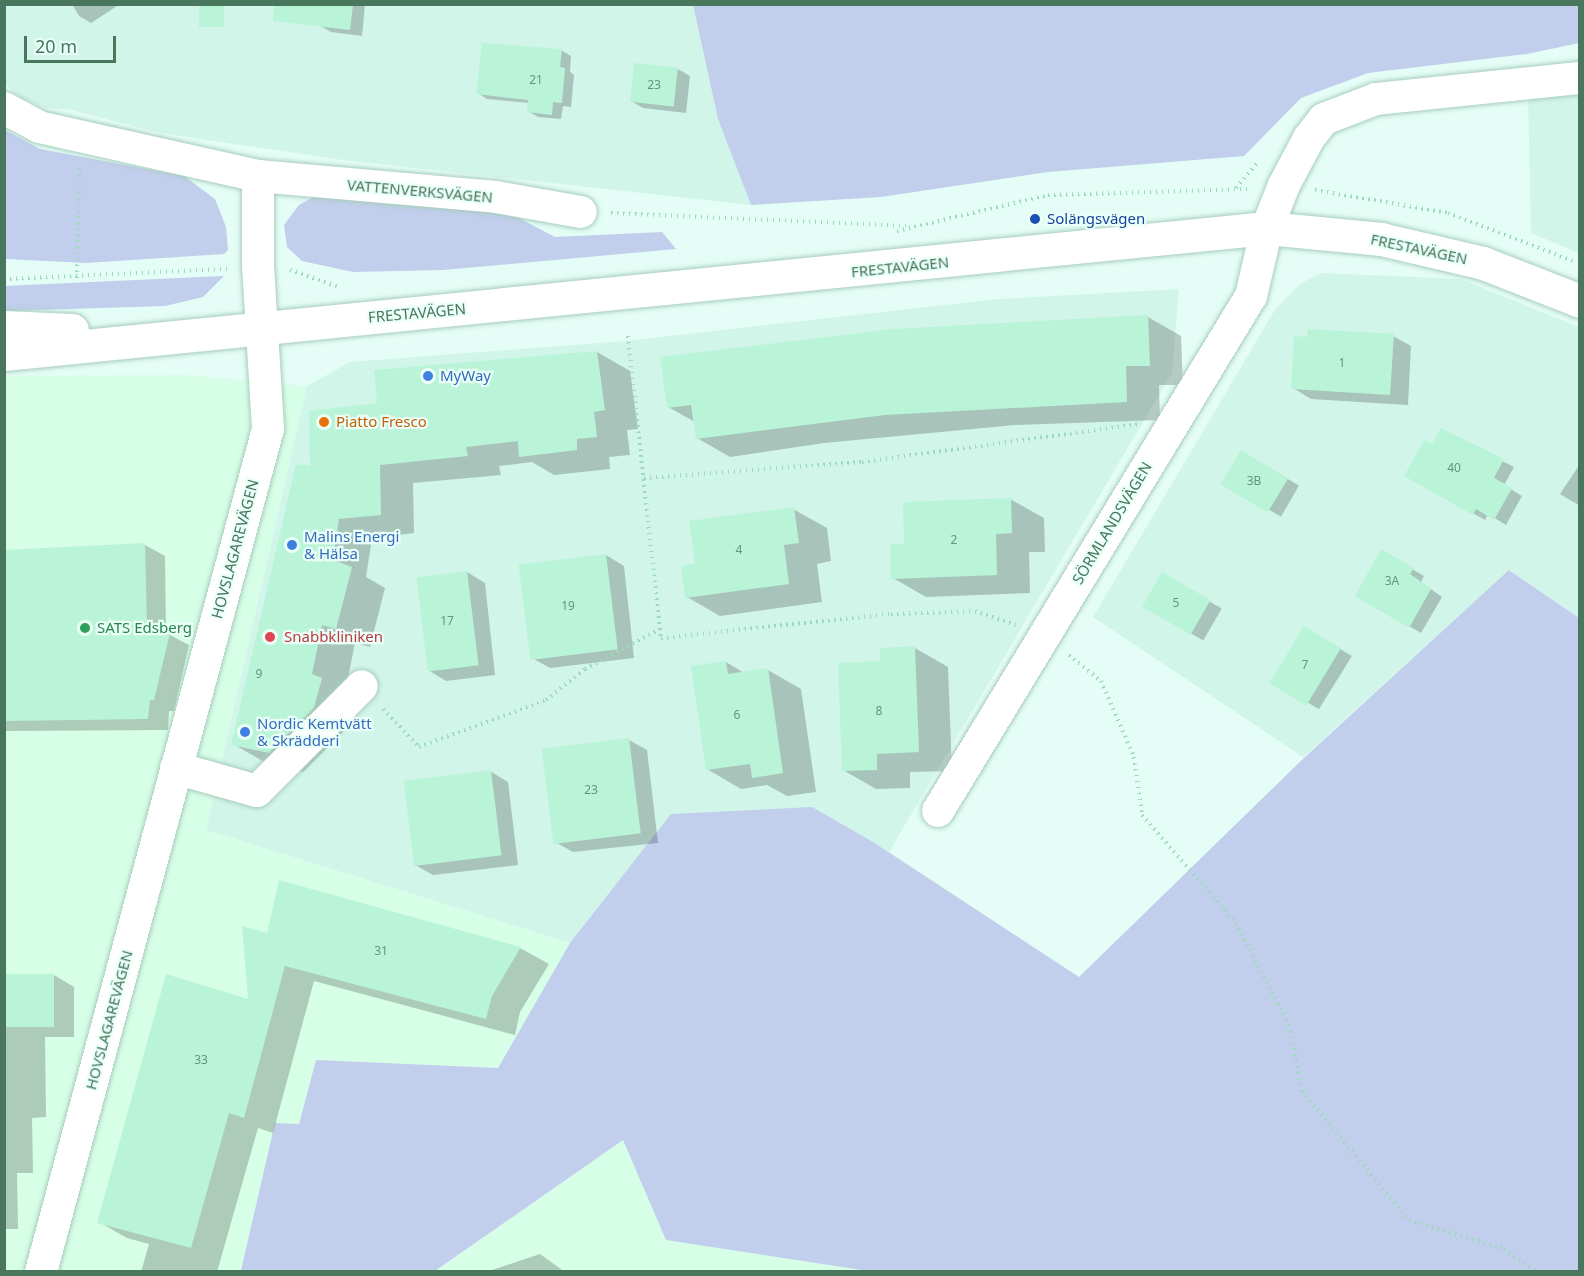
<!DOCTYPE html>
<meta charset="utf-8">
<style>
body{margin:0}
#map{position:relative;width:1584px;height:1276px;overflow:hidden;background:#e4fdf6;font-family:"Noto Sans",sans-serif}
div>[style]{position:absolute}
.residential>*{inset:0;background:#d2f5e9}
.commercial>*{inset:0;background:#d7fee7}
.green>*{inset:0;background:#c1ceec}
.shadow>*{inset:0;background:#0003;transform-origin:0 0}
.building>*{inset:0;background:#baf4d8;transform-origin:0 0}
.path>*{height:4px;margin-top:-2px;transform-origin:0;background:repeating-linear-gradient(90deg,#9dd9bb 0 1.5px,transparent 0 6px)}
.roads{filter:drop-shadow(0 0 2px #a7cdbc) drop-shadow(0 0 2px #a7cdbc)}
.street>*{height:32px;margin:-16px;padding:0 16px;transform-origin:16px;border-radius:16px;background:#fff}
.secondary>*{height:33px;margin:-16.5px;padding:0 16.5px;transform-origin:16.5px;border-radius:16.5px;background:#fff}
.dots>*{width:16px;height:16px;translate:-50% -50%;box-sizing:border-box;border:3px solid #ebfff9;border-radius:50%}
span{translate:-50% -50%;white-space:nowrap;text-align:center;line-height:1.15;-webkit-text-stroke:4.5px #ebfff9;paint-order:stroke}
.number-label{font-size:12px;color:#64967c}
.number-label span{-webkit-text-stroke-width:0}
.street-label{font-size:15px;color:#48775e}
.transit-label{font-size:15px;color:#164399}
.left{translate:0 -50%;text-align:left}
.shop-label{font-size:15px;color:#366cbe}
.food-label{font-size:15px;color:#c56008}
.leisure-label{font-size:15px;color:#27864d}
.health-label{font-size:15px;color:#be3a42}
.frame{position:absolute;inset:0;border:6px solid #48775e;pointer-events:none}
.scale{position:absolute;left:24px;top:36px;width:92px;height:27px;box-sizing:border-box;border:3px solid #48775e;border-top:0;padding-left:8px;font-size:18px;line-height:21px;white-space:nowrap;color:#48775e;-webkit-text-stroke:4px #ebfff9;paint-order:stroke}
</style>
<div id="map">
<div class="residential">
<i style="clip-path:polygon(5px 5px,693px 5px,718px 119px,751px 205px,342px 160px,161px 133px,71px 110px,46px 108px,19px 96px,5px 84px)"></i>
<i style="clip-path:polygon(1579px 91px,1579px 253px,1531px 233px,1528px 96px)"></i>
<i style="clip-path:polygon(1321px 273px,1461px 279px,1579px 327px,1579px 618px,1510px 570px,1303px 757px,1093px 617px,1276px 308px,1300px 284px)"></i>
<i style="clip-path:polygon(1179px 289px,1172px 373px,889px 852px,873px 842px,672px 814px,570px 943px,206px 830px,307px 386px,350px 362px,625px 341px,998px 299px)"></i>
</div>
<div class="commercial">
<i style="clip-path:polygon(186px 375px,307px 386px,206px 830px,570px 943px,498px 1068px,316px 1060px,299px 1124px,275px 1123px,241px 1270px,245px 1271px,5px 1271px,4px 376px)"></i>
<i style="clip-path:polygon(623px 1140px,667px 1240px,868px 1271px,435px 1272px)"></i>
</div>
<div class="green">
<i style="clip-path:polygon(1579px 4px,1579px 43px,1527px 54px,1368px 73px,1301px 98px,1244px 156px,1048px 172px,881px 197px,751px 205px,718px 119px,693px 5px)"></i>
<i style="clip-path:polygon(5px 130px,40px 149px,184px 176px,215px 199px,226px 227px,228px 250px,224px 254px,86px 263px,5px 259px)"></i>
<i style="clip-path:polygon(346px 195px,513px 215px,555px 237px,662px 232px,676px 249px,443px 270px,353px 272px,302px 261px,287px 247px,284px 225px,299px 205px,315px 196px)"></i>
<i style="clip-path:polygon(224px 276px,203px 297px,165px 306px,5px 311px,4px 286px)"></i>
<i style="clip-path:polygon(1509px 570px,1579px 618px,1579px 1271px,868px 1271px,666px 1240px,623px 1140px,435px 1271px,241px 1270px,275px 1123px,299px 1124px,316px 1060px,498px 1068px,570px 943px,671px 814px,812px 807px,873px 842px,1079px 977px,1306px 756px)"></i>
</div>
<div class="shadow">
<i style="clip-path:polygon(72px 4px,120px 4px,91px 23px,79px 16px)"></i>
<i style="clip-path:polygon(322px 4px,365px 4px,362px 36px,331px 32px,319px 25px)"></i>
<i style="clip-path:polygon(561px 50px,571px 56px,570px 72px,574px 75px,571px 107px,563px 106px,561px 119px,538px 117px,528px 111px,529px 103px,487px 99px,478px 93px)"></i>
<i style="clip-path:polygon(678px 69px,690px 76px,686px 113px,643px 108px,631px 101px)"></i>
<i style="clip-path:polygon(1148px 317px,1181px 336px,1183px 385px,1159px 385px,1160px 420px,1015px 425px,824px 443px,730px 457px,697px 438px,695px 422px,668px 407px)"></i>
<i style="clip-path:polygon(1393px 336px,1411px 346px,1408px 405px,1311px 399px,1293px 388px)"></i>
<i style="clip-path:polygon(597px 352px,630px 371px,638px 429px,627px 430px,630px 455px,609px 457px,610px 469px,554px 475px,532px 462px,499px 466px,501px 475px,413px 483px,414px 533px,372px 538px,366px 577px,385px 588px,370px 647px,355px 643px,345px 693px,355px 699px,347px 728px,303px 772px,266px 763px,233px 744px,312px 468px,378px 404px)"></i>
<i style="clip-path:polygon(1441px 430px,1514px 467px,1504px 485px,1522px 496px,1506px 525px,1488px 514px,1485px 520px,1406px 475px,1432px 446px)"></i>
<i style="left:1241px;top:452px;width:67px;height:36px;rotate:30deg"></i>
<i style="clip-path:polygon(1580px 464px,1580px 506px,1560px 494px)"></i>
<i style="clip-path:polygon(1010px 499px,1044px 518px,1045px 552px,1029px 552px,1030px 593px,926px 597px,893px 578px,906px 545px)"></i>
<i style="clip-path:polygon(793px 509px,827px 528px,831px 561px,817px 564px,822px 602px,720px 616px,687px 597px,696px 566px)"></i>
<i style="clip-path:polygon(145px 545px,165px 556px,166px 633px,189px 645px,174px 711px,169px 711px,168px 730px,4px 731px,4px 551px)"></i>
<i style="clip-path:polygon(1382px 551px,1424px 576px,1421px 582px,1442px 597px,1421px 633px,1357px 596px)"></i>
<i style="clip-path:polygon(606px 555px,624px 566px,634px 658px,550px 668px,532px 658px)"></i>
<i style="clip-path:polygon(467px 572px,485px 583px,495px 675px,446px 681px,428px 670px)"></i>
<i style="left:1162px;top:574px;width:69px;height:37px;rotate:30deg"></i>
<i style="clip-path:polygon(1304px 628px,1352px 656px,1319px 709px,1282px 688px)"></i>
<i style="clip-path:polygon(915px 648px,948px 667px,952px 771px,910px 772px,910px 788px,876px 789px,843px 770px,882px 663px)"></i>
<i style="clip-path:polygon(726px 662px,744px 673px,768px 670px,801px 689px,816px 792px,787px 796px,767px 785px,741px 789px,707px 769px)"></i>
<i style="clip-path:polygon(629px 740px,647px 750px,658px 843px,573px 852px,555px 842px)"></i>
<i style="clip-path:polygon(490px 771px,508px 782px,518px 865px,433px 875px,415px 865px)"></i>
<i style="clip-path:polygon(269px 935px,520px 948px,549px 964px,520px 1012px,515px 1035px,314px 981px,273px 1133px,258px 1128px,217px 1272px,141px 1272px,149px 1244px,127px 1238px,99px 1222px,250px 1001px)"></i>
<i style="clip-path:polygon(54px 975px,74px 987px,74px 1037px,45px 1037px,46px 1117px,32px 1118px,33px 1173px,17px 1173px,18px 1229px,4px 1229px,4px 976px)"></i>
<i style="clip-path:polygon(540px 1254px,565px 1272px,486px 1272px)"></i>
</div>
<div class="building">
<i style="left:199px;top:4px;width:25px;height:23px"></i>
<i style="clip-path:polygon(274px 4px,353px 4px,350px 30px,273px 21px)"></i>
<i style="clip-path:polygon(482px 43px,562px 49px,560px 67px,565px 68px,562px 103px,553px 102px,552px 115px,527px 112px,528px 100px,476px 94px)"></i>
<i style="left:634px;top:63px;width:44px;height:39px;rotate:6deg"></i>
<i style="clip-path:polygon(1148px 315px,1150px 366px,1126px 366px,1127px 402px,885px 415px,696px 439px,691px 405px,667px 408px,660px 357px,893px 329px)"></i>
<i style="clip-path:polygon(1308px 329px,1394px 334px,1390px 395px,1291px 389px,1294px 336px,1307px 337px)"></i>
<i style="clip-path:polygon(597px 351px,605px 410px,594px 412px,597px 437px,577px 439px,577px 450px,519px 457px,518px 441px,466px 447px,468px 456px,380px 465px,381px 515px,339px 519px,333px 560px,352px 567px,336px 629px,322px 625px,312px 674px,322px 678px,314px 708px,269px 753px,231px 745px,296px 464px,310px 466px,309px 411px,377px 403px,374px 370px)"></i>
<i style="clip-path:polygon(1441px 428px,1504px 459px,1494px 478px,1512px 488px,1494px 520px,1476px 509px,1473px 515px,1404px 476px,1424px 440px,1432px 444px)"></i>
<i style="left:1241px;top:450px;width:55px;height:40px;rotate:31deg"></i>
<i style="clip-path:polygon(1011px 498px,1012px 533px,996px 534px,997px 575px,891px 579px,890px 544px,904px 544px,903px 502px)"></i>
<i style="clip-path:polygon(794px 507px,799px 543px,784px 545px,789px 584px,685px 598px,681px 566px,695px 564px,689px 521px)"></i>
<i style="clip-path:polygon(145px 543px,147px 627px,170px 633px,154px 700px,150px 700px,148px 719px,4px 721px,4px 550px)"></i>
<i style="clip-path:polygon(1381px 549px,1414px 568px,1410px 574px,1431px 589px,1409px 628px,1355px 596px)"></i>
<i style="left:606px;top:554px;width:96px;height:88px;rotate:83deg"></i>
<i style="left:467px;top:571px;width:95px;height:51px;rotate:83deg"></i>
<i style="left:1162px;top:572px;width:56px;height:40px;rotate:30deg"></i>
<i style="left:1304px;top:626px;width:43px;height:67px;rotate:31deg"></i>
<i style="clip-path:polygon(915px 646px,919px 752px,877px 754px,877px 770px,842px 771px,838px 663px,880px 661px,880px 648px)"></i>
<i style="clip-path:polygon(726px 661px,728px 674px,768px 668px,783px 773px,752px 778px,750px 764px,706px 770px,691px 666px)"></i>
<i style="left:629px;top:738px;width:96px;height:88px;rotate:83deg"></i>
<i style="left:491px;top:770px;width:86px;height:88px;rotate:83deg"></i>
<i style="clip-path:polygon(279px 880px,521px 947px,492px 996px,486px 1019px,285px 966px,244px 1118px,229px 1113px,191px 1248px,97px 1223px,166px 974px,248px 999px,242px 926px,267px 933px)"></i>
<i style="left:4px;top:974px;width:50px;height:53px"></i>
</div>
<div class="path">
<i style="left:1236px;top:188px;width:34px;rotate:-50deg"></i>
<i style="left:1315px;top:190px;width:135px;rotate:9.8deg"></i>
<i style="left:1448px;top:213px;width:134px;rotate:21deg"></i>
<i style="left:611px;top:213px;width:295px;rotate:2.5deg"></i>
<i style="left:897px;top:231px;width:155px;rotate:-13.4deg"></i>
<i style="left:1048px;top:195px;width:200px;rotate:-1.7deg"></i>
<i style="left:290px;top:270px;width:52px;rotate:19.1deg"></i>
<i style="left:77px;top:278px;width:110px;rotate:-88.4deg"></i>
<i style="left:4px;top:279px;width:224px;rotate:-2.6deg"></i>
<i style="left:628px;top:336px;width:304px;rotate:83.8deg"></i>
<i style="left:661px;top:638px;width:231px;rotate:-6deg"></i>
<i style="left:891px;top:614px;width:84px;rotate:-2deg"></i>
<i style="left:975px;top:611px;width:43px;rotate:18.9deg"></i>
<i style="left:644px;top:478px;width:219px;rotate:-4.2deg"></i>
<i style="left:862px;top:462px;width:279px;rotate:-7.8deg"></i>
<i style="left:1069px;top:655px;width:41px;rotate:39.1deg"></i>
<i style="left:1101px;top:681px;width:83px;rotate:66.5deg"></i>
<i style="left:1134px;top:757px;width:59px;rotate:82.1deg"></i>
<i style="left:1142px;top:815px;width:143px;rotate:49deg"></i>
<i style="left:1236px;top:923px;width:115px;rotate:62.5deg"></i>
<i style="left:1289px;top:1025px;width:67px;rotate:78.9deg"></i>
<i style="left:1302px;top:1091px;width:168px;rotate:50.3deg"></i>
<i style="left:1409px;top:1220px;width:99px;rotate:17deg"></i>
<i style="left:1504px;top:1249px;width:40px;rotate:34.9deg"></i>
<i style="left:383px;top:709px;width:52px;rotate:46.5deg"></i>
<i style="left:419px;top:747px;width:135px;rotate:-20.3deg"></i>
<i style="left:546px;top:700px;width:50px;rotate:-38.5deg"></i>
<i style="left:585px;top:669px;width:85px;rotate:-28.1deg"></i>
</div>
<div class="roads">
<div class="street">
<i style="left:4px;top:108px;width:40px;rotate:28deg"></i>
<i style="left:39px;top:127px;width:224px;rotate:12.6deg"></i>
<i style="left:258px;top:176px;width:239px;rotate:5deg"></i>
<i style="left:496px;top:197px;width:86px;rotate:10deg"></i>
<i style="left:176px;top:768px;width:84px;rotate:15.9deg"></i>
<i style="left:257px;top:791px;width:148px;rotate:-45deg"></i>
<i style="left:938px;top:811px;width:603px;rotate:-58.71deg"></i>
<i style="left:1251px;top:296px;width:70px;rotate:-76.8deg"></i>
<i style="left:1267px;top:228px;width:46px;rotate:-68.4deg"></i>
<i style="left:1284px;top:185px;width:53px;rotate:-62deg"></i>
<i style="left:1309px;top:138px;width:24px;rotate:-52deg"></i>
<i style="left:1324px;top:119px;width:56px;rotate:-21deg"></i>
<i style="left:1376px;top:99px;width:205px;rotate:-5.9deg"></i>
<i style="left:41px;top:1272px;width:873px;rotate:-74.93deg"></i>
<i style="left:268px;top:429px;width:162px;rotate:-93.5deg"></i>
<i style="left:258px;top:267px;width:91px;rotate:-90deg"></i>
</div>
<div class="secondary">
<i style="left:4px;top:327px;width:68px;rotate:2.5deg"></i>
<i style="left:4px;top:354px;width:1269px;rotate:-5.7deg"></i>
<i style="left:1267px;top:228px;width:115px;rotate:5.5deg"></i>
<i style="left:1381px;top:239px;width:105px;rotate:13.2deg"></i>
<i style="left:1483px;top:263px;width:104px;rotate:21.4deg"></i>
</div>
</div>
<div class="dots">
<i style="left:1035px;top:219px;background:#1a4fb4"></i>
<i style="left:428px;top:376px;background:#3f7fe0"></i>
<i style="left:324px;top:422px;background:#e8710a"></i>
<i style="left:292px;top:545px;background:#3f7fe0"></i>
<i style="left:85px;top:628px;background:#2e9e5b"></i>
<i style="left:270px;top:637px;background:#e0444e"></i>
<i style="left:245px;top:732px;background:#3f7fe0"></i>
</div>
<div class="number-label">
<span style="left:536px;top:80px">21</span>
<span style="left:654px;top:85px">23</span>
<span style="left:1342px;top:363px">1</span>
<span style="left:1454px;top:468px">40</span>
<span style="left:1254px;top:481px">3B</span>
<span style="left:954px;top:540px">2</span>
<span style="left:739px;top:550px">4</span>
<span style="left:1392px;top:581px">3A</span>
<span style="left:1176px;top:603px">5</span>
<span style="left:568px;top:606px">19</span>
<span style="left:447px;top:621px">17</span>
<span style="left:1305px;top:665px">7</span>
<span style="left:259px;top:674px">9</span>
<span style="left:879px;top:711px">8</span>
<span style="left:737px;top:715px">6</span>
<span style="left:591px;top:790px">23</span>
<span style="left:381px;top:951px">31</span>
<span style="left:201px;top:1060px">33</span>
</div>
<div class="street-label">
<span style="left:420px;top:191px;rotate:5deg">VATTENVERKSVÄGEN</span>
<span style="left:1419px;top:249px;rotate:12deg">FRESTAVÄGEN</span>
<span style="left:900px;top:267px;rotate:-6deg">FRESTAVÄGEN</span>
<span style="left:417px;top:313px;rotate:-5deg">FRESTAVÄGEN</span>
<span style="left:1112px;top:523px;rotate:-59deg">SÖRMLANDSVÄGEN</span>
<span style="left:235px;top:549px;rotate:-75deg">HOVSLAGAREVÄGEN</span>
<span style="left:109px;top:1020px;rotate:-75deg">HOVSLAGAREVÄGEN</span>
</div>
<div class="transit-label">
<span class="left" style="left:1047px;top:219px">Solängsvägen</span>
</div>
<div class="shop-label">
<span class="left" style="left:440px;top:376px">MyWay</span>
<span class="left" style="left:304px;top:545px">Malins Energi<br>&amp; Hälsa</span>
<span class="left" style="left:257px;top:732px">Nordic Kemtvätt<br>&amp; Skrädderi</span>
</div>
<div class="food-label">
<span class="left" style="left:336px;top:422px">Piatto Fresco</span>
</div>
<div class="leisure-label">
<span class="left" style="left:97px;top:628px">SATS Edsberg</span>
</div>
<div class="health-label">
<span class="left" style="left:284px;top:637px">Snabbkliniken</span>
</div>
<div class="frame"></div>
<div class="scale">20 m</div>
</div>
